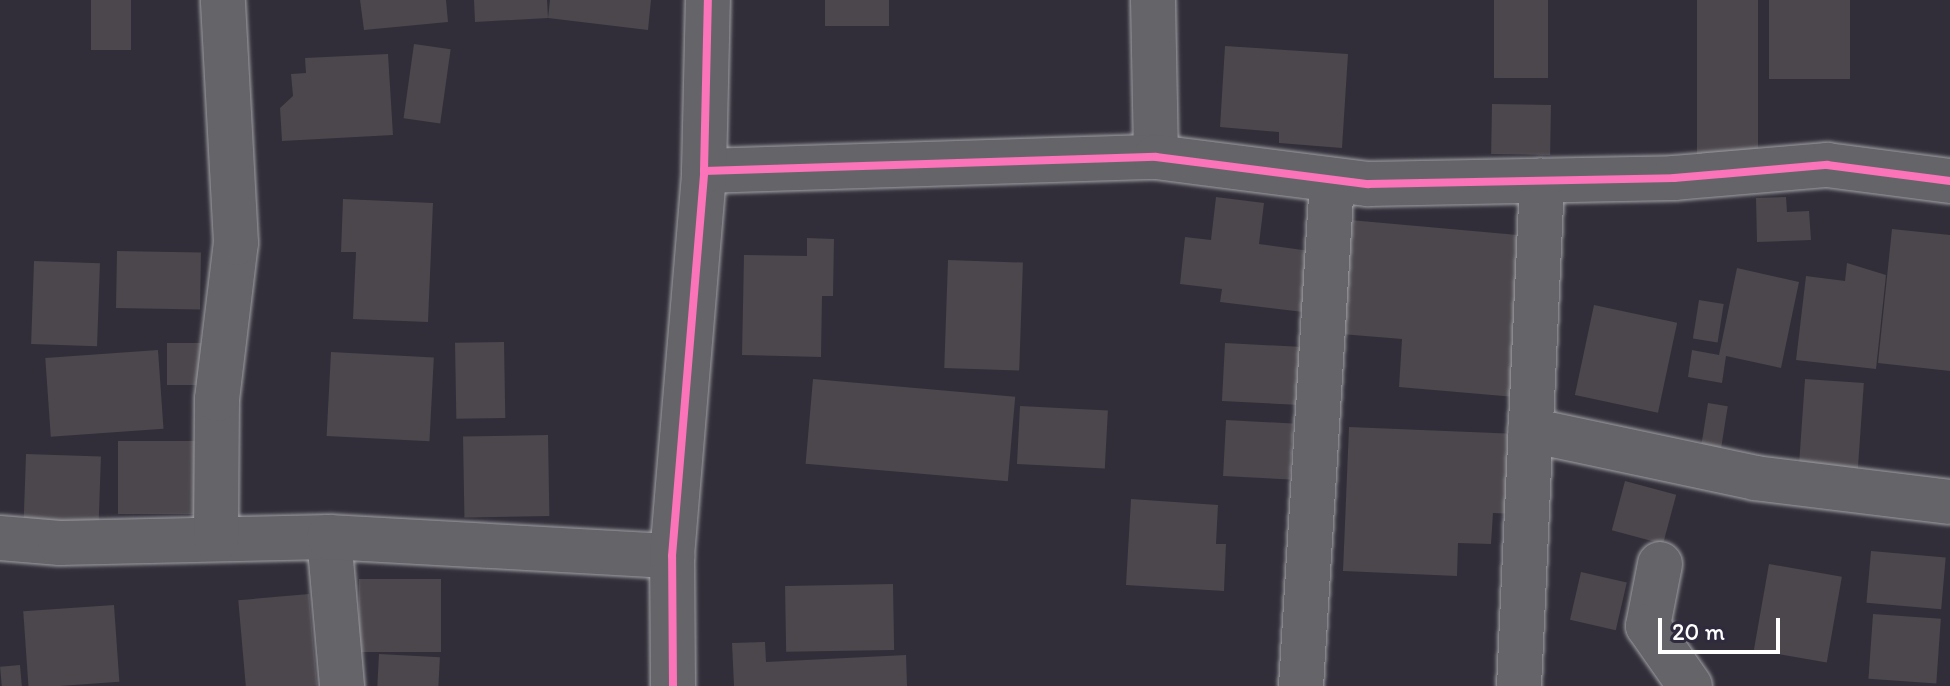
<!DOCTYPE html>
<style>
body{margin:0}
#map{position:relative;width:1950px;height:686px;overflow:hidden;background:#312e39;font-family:Itim,sans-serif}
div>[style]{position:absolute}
.building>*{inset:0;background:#4b474c;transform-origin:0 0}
.roads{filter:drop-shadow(0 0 2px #a2a1a6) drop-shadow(0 0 2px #a2a1a6)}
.minor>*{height:44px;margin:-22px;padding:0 22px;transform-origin:22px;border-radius:22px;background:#656469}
.cycleway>*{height:8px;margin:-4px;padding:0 4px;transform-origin:4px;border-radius:4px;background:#fb73b8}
span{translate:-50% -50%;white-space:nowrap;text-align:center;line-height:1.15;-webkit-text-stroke:6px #2f2a3d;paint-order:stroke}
.scale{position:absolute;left:1658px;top:618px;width:122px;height:36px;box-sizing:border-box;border:4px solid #fff;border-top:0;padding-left:10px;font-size:24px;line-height:28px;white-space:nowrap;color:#fff;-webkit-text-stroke:6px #2f2a3d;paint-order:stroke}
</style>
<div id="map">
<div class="building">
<i style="left:91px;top:0;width:40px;height:50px"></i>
<i style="clip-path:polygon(360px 0,446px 0,448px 22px,364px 30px)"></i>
<i style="clip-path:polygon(474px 0,547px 0,548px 18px,550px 0,651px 0,648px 30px,548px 18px,475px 22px)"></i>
<i style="left:825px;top:0;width:64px;height:26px"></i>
<i style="left:1494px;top:0;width:54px;height:78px"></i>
<i style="left:1697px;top:0;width:61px;height:160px"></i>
<i style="left:1769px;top:0;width:81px;height:79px"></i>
<i style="left:414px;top:44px;width:37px;height:75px;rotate:8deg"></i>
<i style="clip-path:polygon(1225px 46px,1348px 54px,1342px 148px,1279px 143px,1279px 132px,1220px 127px)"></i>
<i style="clip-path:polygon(388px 54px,393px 135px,282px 141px,280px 108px,293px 96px,291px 74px,306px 73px,305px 58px)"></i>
<i style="left:1492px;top:104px;width:59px;height:50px;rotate:1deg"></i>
<i style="clip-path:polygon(1216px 197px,1264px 203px,1259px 244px,1310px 251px,1303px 312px,1220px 302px,1222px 289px,1180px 284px,1185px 237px,1211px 240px)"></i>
<i style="clip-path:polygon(1786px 197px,1787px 212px,1809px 211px,1811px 240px,1757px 242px,1756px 198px)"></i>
<i style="clip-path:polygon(343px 199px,433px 203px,428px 322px,353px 319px,356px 252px,341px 252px)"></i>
<i style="clip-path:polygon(1350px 220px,1528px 236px,1515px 397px,1399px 387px,1402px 339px,1341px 334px)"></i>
<i style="clip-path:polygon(1892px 229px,1950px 235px,1950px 371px,1878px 363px)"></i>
<i style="clip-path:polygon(807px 238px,834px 239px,833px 296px,822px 296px,821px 357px,742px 355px,744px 255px,807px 256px)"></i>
<i style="left:117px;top:251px;width:84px;height:57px;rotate:1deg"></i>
<i style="left:948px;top:260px;width:75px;height:108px;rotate:2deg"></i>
<i style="left:34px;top:261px;width:66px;height:83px;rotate:2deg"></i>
<i style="clip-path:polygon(1847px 263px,1886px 275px,1876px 369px,1796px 360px,1806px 276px,1845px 281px)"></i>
<i style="clip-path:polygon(1737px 268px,1799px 282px,1781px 368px,1726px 356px,1722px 383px,1688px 377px,1692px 350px,1719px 355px)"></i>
<i style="left:1699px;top:300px;width:25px;height:39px;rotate:9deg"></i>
<i style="left:1594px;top:305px;width:85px;height:92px;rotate:12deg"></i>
<i style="left:504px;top:342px;width:76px;height:49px;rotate:89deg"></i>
<i style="left:167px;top:343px;width:35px;height:42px"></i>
<i style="left:1225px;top:343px;width:83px;height:58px;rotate:3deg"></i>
<i style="left:158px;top:350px;width:79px;height:113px;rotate:86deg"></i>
<i style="left:331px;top:352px;width:103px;height:84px;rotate:3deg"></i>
<i style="left:813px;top:379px;width:203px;height:85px;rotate:5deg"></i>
<i style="left:1805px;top:379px;width:59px;height:87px;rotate:4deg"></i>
<i style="left:1708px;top:403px;width:20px;height:50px;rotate:9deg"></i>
<i style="left:1020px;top:406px;width:88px;height:58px;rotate:3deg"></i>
<i style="left:1226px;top:420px;width:67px;height:56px;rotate:3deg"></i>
<i style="clip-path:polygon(1349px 427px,1519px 434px,1516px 514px,1493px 513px,1491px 544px,1458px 543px,1457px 576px,1343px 571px)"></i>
<i style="left:548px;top:435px;width:81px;height:85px;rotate:89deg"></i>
<i style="left:204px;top:441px;width:73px;height:86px;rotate:90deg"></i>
<i style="left:26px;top:454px;width:75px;height:68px;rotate:2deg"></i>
<i style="left:1625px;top:481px;width:53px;height:51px;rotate:15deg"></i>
<i style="clip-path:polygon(1131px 499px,1218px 505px,1216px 544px,1226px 544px,1224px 591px,1126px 585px)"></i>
<i style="left:1871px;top:551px;width:75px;height:52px;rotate:5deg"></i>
<i style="left:1769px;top:564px;width:74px;height:87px;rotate:10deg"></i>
<i style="left:1581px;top:572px;width:47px;height:49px;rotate:13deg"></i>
<i style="left:359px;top:579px;width:82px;height:73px"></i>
<i style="left:893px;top:584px;width:66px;height:108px;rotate:89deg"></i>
<i style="left:309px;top:594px;width:92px;height:71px;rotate:85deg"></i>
<i style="left:114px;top:605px;width:77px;height:91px;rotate:86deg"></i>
<i style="left:1873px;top:614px;width:68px;height:65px;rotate:4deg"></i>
<i style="clip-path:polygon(765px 642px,766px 662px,906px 655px,907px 686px,734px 686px,732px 643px)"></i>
<i style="left:379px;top:654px;width:61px;height:32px;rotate:3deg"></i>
<i style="left:20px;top:665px;width:21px;height:20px;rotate:85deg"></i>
</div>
<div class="roads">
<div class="minor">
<i style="left:1153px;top:0;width:157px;rotate:88.9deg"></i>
<i style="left:704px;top:171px;width:452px;rotate:-1.8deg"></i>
<i style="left:1156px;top:157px;width:214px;rotate:7.3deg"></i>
<i style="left:1368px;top:184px;width:306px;rotate:-1.1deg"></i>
<i style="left:1674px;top:178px;width:154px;rotate:-4.9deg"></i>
<i style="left:1827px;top:165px;width:124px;rotate:7.4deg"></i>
<i style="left:1530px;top:430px;width:230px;rotate:12deg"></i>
<i style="left:1755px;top:478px;width:196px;rotate:7deg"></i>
<i style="left:329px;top:537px;width:150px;rotate:85deg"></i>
<i style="left:0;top:538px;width:60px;rotate:4.8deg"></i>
<i style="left:60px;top:543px;width:269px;rotate:-1.3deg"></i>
<i style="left:329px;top:537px;width:344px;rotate:3.2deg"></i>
<i style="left:216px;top:539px;width:140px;rotate:-89.6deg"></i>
<i style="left:217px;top:399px;width:157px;rotate:-83.1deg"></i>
<i style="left:236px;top:243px;width:243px;rotate:-93.1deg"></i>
<i style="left:1660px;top:564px;width:63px;rotate:101deg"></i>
<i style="left:1648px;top:626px;width:73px;rotate:55deg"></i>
<i style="left:673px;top:686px;width:130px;rotate:-90.4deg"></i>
<i style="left:672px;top:556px;width:386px;rotate:-85.2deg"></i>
<i style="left:704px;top:171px;width:171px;rotate:-88.7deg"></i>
<i style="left:1301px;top:686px;width:507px;rotate:-86.49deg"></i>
<i style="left:1519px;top:686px;width:506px;rotate:-87.39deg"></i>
</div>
</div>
<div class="cycleway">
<i style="left:704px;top:171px;width:452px;rotate:-1.8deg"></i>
<i style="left:1156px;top:157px;width:214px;rotate:7.3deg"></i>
<i style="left:1368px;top:184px;width:306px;rotate:-1.1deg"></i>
<i style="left:1674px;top:178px;width:154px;rotate:-4.9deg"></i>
<i style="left:1827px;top:165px;width:124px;rotate:7.4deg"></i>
<i style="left:673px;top:686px;width:130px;rotate:-90.4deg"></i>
<i style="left:672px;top:556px;width:386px;rotate:-85.2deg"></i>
<i style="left:704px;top:171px;width:171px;rotate:-88.7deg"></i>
</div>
<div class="scale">20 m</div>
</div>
